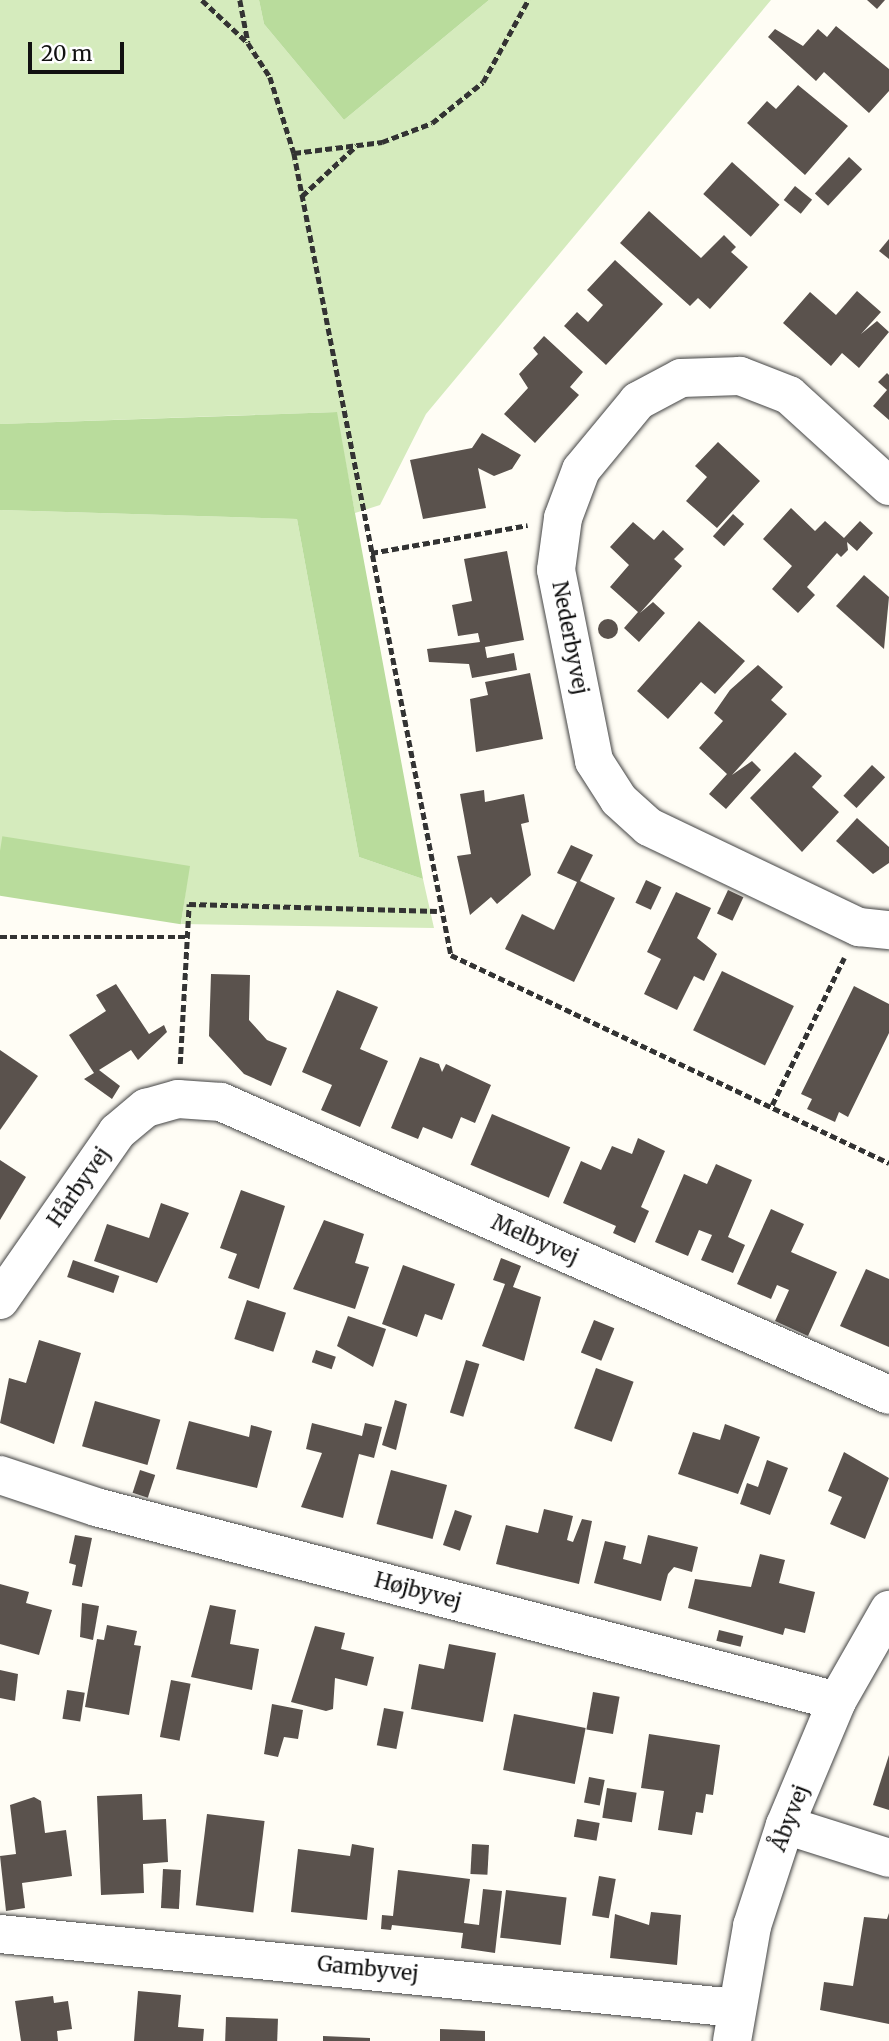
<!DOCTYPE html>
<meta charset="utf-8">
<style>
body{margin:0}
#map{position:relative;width:889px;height:2041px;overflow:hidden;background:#fffdf5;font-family:Merriweather,serif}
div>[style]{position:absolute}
.green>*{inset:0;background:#d5ebbd}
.forest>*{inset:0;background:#b9dc9c;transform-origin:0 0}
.building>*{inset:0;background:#5a524d;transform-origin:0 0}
.round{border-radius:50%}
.path>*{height:4.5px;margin-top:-2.25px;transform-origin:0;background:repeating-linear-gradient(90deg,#333 0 7px,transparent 0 10.5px)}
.roads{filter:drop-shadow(0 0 2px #444) drop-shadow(0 0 2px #444)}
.minor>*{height:38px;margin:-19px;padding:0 19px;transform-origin:19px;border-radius:19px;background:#fff}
span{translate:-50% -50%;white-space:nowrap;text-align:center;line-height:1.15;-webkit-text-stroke:7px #fff;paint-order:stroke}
.street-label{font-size:21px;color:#111}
.scale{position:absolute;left:28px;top:42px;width:96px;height:32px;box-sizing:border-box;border:4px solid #111;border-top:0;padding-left:9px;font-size:21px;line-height:24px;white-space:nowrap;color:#111;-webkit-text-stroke:5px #fff;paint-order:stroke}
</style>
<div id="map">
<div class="green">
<i style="clip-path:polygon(0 0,259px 0,264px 24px,344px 120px,489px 0,771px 0,426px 414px,380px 505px,355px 513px,336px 412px,0 424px)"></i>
<i style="clip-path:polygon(0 510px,297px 519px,359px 857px,423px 879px,434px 928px,181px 924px,189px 866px,0 867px)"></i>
</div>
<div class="forest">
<i style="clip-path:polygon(259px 0,489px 0,344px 120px,264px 24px)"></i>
<i style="clip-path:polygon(337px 412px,355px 513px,423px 879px,359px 857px,297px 519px,0 510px,0 424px)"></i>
<i style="left:190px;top:866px;width:59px;height:190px;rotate:99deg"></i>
</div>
<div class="building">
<i style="clip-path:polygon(867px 0,885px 0,877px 9px)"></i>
<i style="clip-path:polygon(836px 26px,889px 69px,889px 91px,869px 113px,824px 72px,816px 81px,768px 37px,775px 29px,803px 46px,818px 29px,827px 37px)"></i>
<i style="clip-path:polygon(798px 85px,848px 126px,805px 175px,747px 123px,767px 101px,776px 109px)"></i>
<i style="left:849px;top:157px;width:18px;height:50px;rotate:43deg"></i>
<i style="left:732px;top:162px;width:64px;height:43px;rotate:42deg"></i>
<i style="left:795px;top:186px;width:22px;height:18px;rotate:39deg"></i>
<i style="clip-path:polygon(649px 211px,701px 258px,724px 235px,736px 247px,731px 252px,748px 267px,710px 309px,698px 298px,690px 306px,620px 243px)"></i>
<i style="clip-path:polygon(889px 239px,889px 259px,879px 251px)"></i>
<i style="clip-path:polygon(615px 260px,663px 304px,606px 365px,564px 326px,577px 312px,588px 322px,603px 305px,587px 290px)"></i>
<i style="clip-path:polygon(857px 291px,881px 312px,861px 334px,877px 321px,889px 332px,859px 368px,842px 353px,831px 366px,783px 323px,810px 292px,836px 315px)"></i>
<i style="clip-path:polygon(544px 336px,583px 372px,570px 387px,579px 395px,535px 443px,504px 414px,528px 388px,519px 374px,538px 354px,533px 348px)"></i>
<i style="clip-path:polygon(887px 373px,889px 375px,889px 420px,873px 406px,887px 390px,878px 382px)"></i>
<i style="clip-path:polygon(482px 433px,521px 455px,512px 469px,494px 476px,478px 468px,486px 508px,423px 519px,410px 460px,472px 448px)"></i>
<i style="clip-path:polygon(718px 442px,760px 481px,717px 528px,686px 501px,707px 477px,695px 466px)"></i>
<i style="clip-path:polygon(791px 508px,815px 531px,825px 521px,844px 538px,860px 521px,873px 533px,857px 551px,847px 542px,848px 550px,841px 557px,837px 553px,807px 587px,815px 595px,798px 613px,772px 589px,792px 566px,763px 539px)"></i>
<i style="left:733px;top:514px;width:15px;height:30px;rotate:42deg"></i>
<i style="clip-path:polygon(633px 522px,654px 540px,663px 530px,684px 549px,674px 559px,682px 566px,640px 613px,653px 602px,665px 613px,639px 642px,624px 628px,638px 612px,610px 587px,629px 565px,610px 547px)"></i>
<i style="clip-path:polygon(507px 551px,524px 640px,485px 647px,487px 658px,514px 653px,517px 670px,472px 678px,469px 664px,429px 662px,427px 649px,480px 642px,478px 633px,458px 636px,452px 605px,472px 601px,464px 559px)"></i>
<i style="clip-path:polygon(864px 575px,889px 597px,884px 649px,836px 606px)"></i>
<i class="round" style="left:598px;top:619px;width:20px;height:20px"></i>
<i style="clip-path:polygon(699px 621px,745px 661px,715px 694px,701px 682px,668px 719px,637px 691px)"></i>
<i style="clip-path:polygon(758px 665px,783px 687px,771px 700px,787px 714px,732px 775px,752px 761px,761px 770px,726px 809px,709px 794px,727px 774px,699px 748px,723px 721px,714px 713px,730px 690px)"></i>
<i style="clip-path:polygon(530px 673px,543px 739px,476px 752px,470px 699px,488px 695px,485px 682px)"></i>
<i style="clip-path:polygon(795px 752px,822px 776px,812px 787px,839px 812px,802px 852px,750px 798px)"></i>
<i style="left:872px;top:765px;width:18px;height:42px;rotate:43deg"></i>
<i style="clip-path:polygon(484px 790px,485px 802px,524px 794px,529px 822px,521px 824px,531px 875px,497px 904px,491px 897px,470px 915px,457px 856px,471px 854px,460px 794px)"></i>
<i style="clip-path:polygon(857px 818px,889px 847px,889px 863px,873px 874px,836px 841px)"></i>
<i style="clip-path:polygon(571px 845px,593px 855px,580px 881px,615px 898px,574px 982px,505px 949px,522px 914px,554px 930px,577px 882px,557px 873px)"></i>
<i style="left:646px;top:880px;width:17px;height:25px;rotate:25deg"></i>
<i style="left:728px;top:890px;width:17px;height:26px;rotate:25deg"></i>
<i style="clip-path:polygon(676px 892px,711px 908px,697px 938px,717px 954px,704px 981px,694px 976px,677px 1010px,644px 994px,661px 959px,647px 952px)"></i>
<i style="left:722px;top:971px;width:80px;height:66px;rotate:26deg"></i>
<i style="clip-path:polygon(211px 974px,250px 975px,249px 1020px,267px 1040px,287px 1048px,271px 1086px,244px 1074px,209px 1036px)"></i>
<i style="clip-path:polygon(116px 984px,149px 1034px,164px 1025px,167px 1032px,138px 1060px,131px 1050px,99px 1070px,120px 1086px,112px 1099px,84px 1079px,94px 1073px,69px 1035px,106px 1011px,96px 995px)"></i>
<i style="clip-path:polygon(854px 986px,889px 1004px,889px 1033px,848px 1117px,839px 1112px,835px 1122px,807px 1109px,812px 1099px,801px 1094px)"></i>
<i style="clip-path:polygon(337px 990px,378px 1007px,360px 1049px,388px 1061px,360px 1127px,321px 1110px,332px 1085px,302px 1072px)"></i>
<i style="clip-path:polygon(0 1050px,38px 1076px,0 1130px)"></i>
<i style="clip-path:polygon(420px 1057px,439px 1064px,442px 1072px,446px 1064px,491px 1085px,475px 1123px,461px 1117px,452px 1139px,423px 1127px,418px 1139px,391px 1128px)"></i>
<i style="left:492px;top:1114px;width:85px;height:55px;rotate:23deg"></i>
<i style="clip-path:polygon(638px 1138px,665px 1151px,641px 1207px,649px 1211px,635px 1243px,613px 1233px,616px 1226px,563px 1203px,581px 1161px,601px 1170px,612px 1146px,632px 1154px)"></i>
<i style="clip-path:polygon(0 1160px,26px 1177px,0 1220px)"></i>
<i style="clip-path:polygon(716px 1164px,752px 1180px,728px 1237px,745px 1245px,733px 1273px,701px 1260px,712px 1235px,699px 1230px,688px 1256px,655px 1242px,684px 1174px,707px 1184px)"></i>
<i style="clip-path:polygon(241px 1190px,285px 1206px,259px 1289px,228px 1278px,237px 1254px,220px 1248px)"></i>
<i style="clip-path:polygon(161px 1203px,189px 1213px,157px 1283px,94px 1261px,107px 1224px,149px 1238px)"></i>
<i style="clip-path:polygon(771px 1209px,804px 1224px,791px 1252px,837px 1272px,808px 1336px,775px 1321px,789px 1290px,777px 1285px,771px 1299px,737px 1284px)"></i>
<i style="clip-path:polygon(324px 1220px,364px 1234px,355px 1263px,369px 1267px,355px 1309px,293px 1289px)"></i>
<i style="clip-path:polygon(501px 1258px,521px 1266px,513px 1287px,541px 1297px,524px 1361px,482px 1346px,505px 1284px,493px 1280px)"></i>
<i style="left:73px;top:1260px;width:49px;height:18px;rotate:19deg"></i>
<i style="clip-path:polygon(403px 1265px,455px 1284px,442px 1320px,425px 1314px,417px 1337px,382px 1324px)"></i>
<i style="clip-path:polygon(866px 1269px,889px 1279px,889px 1347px,840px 1326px)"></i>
<i style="left:247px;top:1300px;width:41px;height:41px;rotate:18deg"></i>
<i style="clip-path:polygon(348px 1316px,386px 1329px,373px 1367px,337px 1346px)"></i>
<i style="left:594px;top:1320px;width:22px;height:35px;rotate:22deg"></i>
<i style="clip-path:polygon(39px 1340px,81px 1353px,54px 1444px,0 1423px,9px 1378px,26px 1383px)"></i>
<i style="left:316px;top:1350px;width:21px;height:13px;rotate:19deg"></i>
<i style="left:466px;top:1360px;width:14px;height:55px;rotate:17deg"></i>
<i style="left:596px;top:1368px;width:40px;height:64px;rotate:20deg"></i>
<i style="clip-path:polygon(395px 1400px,407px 1404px,396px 1450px,382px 1445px)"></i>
<i style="left:95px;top:1401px;width:68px;height:47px;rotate:16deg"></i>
<i style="clip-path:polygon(189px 1421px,249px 1437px,251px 1425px,272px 1431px,257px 1488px,176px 1469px)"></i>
<i style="clip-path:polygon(312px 1423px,362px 1436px,365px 1423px,382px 1427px,374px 1458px,359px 1454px,343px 1518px,301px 1507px,322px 1453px,306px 1449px)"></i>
<i style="clip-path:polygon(725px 1424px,760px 1437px,738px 1494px,678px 1474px,693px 1432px,720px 1440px)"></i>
<i style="clip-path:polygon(844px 1452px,889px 1478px,865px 1539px,830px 1524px,842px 1497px,828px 1491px)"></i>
<i style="clip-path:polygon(767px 1460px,788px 1468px,770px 1515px,740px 1504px,747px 1483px,758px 1487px)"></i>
<i style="left:140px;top:1470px;width:16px;height:24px;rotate:18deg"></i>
<i style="left:391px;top:1470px;width:58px;height:56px;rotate:15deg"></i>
<i style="clip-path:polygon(544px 1509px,573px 1516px,567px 1540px,573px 1542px,582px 1519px,592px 1521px,579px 1584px,496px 1564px,506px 1525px,538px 1533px)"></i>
<i style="left:455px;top:1510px;width:18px;height:37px;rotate:19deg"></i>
<i style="clip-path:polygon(75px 1535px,92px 1538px,82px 1587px,72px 1585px,76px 1565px,69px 1563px)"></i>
<i style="clip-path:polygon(648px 1535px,698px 1547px,692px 1572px,674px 1567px,668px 1574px,661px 1601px,594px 1583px,605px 1541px,626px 1546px,623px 1559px,641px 1564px)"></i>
<i style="clip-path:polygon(760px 1554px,785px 1560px,779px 1583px,815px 1592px,805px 1633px,785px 1628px,783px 1635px,688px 1608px,695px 1579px,751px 1587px)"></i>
<i style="clip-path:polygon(0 1584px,29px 1592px,26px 1603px,52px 1610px,39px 1655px,0 1644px)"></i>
<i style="clip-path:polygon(82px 1603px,99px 1606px,93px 1640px,80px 1637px)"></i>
<i style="clip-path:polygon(210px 1605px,236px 1610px,230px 1644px,259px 1649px,252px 1690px,191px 1677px)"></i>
<i style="clip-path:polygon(107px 1625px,137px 1631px,134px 1645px,141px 1646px,129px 1715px,85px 1707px,97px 1639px,104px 1640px)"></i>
<i style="clip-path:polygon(315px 1626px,345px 1633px,341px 1649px,374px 1657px,367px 1686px,335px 1678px,333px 1709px,326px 1711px,291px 1702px)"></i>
<i style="left:719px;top:1630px;width:25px;height:11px;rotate:14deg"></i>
<i style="clip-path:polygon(449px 1644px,496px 1653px,483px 1722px,411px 1709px,419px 1664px,444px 1669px)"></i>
<i style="clip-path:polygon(0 1670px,18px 1674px,15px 1701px,0 1698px)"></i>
<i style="left:171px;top:1680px;width:20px;height:58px;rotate:11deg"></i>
<i style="left:67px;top:1690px;width:18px;height:29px;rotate:9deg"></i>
<i style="left:593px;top:1692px;width:27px;height:38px;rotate:10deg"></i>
<i style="clip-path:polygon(272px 1704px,303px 1710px,298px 1739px,284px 1737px,278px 1757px,264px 1754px)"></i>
<i style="left:384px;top:1708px;width:20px;height:38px;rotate:11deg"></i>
<i style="left:514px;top:1714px;width:73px;height:57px;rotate:11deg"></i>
<i style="clip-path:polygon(649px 1734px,720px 1745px,713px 1795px,706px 1794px,703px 1813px,696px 1812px,692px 1835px,658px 1830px,664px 1791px,641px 1788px)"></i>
<i style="clip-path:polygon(889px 1755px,889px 1810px,873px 1805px)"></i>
<i style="left:589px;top:1777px;width:16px;height:26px;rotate:11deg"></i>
<i style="left:607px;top:1788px;width:30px;height:30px;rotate:9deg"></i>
<i style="clip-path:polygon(142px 1794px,143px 1820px,166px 1819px,168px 1862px,143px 1864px,144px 1893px,101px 1895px,97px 1796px)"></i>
<i style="clip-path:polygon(34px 1797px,41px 1801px,45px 1833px,66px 1830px,72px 1876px,22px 1883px,25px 1908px,6px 1911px,0 1856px,16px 1854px,10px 1805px)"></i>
<i style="left:207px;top:1814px;width:58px;height:92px;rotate:7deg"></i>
<i style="left:577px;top:1819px;width:23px;height:18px;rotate:10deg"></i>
<i style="clip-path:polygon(352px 1844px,374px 1848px,367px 1920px,291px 1912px,298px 1849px,350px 1856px)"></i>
<i style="left:472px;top:1844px;width:17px;height:30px;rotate:3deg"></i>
<i style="left:163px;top:1869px;width:18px;height:39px;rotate:3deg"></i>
<i style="clip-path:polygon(398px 1870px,470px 1879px,464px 1923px,479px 1925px,483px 1889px,502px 1891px,495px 1953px,461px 1948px,463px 1933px,392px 1925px,391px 1930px,381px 1929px,382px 1915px,393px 1916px)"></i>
<i style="left:599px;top:1876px;width:17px;height:40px;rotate:10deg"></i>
<i style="left:506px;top:1890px;width:61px;height:48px;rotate:7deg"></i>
<i style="clip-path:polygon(651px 1912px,681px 1915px,677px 1965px,610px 1958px,615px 1914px,649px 1925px)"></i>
<i style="clip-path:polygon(889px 1913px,889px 2024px,820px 2010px,824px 1982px,853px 1986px,864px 1917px,887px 1919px)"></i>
<i style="clip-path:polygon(138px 1991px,181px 1995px,178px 2027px,204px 2029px,203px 2041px,134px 2041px)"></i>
<i style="clip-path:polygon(53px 1996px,54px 2003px,68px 2001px,72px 2029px,57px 2031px,58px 2041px,21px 2041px,15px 2001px)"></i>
<i style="left:226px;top:2017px;width:52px;height:24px;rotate:2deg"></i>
<i style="clip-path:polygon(440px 2029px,485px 2031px,485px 2041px,440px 2041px)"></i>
<i style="clip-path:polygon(323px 2036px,370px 2038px,370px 2041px,323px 2041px)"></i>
</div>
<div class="path">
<i style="left:202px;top:0;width:63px;rotate:43.1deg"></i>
<i style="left:248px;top:43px;width:40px;rotate:57.1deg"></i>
<i style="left:270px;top:77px;width:80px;rotate:72.5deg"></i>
<i style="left:294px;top:153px;width:817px;rotate:78.92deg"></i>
<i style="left:451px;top:955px;width:485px;rotate:25.4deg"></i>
<i style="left:240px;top:0;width:43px;rotate:79.2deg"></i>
<i style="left:294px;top:153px;width:89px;rotate:-7.1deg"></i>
<i style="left:382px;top:142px;width:53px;rotate:-20.8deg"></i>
<i style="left:432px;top:123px;width:65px;rotate:-38.8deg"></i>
<i style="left:483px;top:82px;width:94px;rotate:-61.2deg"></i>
<i style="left:302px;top:196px;width:74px;rotate:-42.8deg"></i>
<i style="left:371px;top:553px;width:159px;rotate:-10.1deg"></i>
<i style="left:0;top:937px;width:188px"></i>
<i style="left:180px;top:1064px;width:160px;rotate:-86.8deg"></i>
<i style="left:189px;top:904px;width:248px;rotate:1.6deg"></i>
<i style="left:772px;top:1105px;width:164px;rotate:-63.9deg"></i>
</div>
<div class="roads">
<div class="minor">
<i style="left:889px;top:486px;width:135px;rotate:-137.7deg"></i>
<i style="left:789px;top:395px;width:53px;rotate:-158.8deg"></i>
<i style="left:740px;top:376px;width:59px;rotate:178.1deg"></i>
<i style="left:681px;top:378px;width:49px;rotate:151.9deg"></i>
<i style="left:638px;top:401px;width:89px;rotate:129.6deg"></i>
<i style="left:581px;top:470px;width:51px;rotate:110.6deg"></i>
<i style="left:563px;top:518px;width:52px;rotate:97.7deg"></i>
<i style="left:556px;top:570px;width:195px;rotate:78.7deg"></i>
<i style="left:594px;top:761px;width:46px;rotate:57.3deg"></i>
<i style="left:619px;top:800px;width:40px;rotate:42deg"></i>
<i style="left:649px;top:827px;width:233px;rotate:25.5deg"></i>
<i style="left:859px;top:927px;width:30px;rotate:6deg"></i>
<i style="left:0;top:1300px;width:205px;rotate:-55.1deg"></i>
<i style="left:117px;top:1132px;width:38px;rotate:-40deg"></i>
<i style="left:146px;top:1108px;width:33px;rotate:-16deg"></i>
<i style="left:178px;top:1099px;width:43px;rotate:4deg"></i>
<i style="left:221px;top:1102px;width:729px;rotate:23.68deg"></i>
<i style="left:0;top:1475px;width:101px;rotate:18.4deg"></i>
<i style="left:96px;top:1507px;width:766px;rotate:14.67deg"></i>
<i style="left:785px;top:1825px;width:109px;rotate:17.6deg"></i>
<i style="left:0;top:1934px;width:740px;rotate:5.74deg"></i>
<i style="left:732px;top:2041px;width:117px;rotate:-80.1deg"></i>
<i style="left:752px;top:1926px;width:106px;rotate:-71.9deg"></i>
<i style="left:785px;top:1825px;width:134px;rotate:-67.2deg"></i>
<i style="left:837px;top:1701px;width:105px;rotate:-60.3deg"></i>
</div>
</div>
<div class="street-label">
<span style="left:570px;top:638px;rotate:79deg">Nederbyvej</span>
<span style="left:79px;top:1187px;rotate:-55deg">Hårbyvej</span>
<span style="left:535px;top:1240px;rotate:24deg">Melbyvej</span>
<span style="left:418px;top:1591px;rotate:15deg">Højbyvej</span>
<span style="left:790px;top:1818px;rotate:-69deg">Åbyvej</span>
<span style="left:368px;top:1969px;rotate:6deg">Gambyvej</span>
</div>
<div class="scale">20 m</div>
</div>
